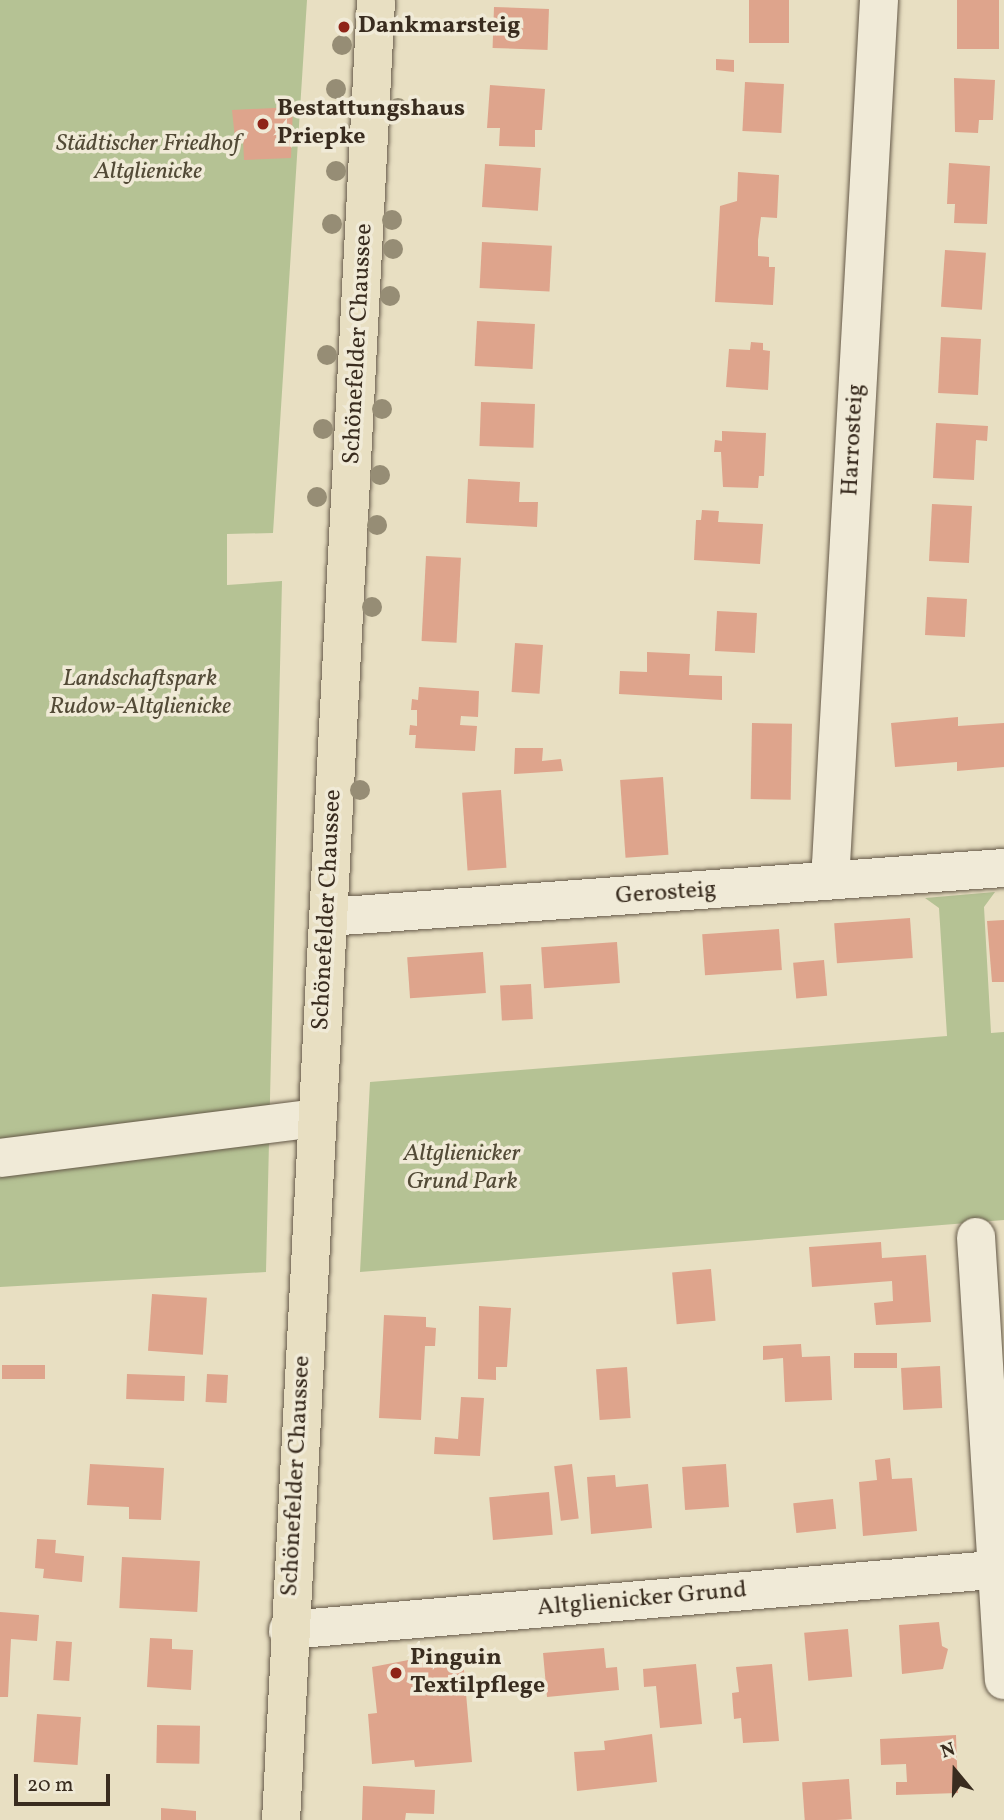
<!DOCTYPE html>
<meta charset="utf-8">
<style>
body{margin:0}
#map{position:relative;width:1004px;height:1820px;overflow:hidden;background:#e8dfc2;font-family:Vollkorn,serif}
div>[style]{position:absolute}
.green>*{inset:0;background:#b5c294}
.building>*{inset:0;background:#dea48c;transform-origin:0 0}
.roads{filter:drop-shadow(0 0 2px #655948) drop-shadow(0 0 2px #655948)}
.minor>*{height:38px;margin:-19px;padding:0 19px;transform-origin:19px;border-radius:19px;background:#f0ead7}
.major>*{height:38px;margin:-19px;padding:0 19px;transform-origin:19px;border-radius:19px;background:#e8dfc2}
.trees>*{width:20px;height:20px;margin:-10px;border-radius:50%;background:#968d75}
.dots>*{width:19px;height:19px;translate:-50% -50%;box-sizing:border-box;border:4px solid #f0ead7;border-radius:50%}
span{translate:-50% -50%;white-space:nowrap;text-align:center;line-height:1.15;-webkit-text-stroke:7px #f0ead7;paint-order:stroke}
.poi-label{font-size:24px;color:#392c1f;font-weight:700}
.left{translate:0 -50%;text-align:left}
.park-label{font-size:24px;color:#524a36;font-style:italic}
.street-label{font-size:24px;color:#392c1f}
.north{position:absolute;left:920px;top:1736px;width:70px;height:70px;-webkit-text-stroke:5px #f0ead7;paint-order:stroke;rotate:341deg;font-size:19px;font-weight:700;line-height:28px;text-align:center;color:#392c1f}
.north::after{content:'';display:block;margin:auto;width:24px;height:32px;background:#392c1f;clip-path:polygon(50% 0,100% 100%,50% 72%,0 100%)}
.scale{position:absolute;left:14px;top:1774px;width:96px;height:32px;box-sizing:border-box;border:4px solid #392c1f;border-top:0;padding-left:9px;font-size:21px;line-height:24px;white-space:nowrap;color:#392c1f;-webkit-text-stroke:5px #f0ead7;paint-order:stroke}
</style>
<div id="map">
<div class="green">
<i style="clip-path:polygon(0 0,307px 0,273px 533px,227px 534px,227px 585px,282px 581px,266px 1272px,0 1287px)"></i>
<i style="clip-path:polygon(995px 892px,984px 907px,991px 1033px,1004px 1032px,1004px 1220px,360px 1272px,370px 1082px,947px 1036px,939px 908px,925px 898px)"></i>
</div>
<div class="building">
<i style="left:749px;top:0;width:40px;height:43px"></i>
<i style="left:957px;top:0;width:42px;height:49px"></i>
<i style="left:494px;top:7px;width:55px;height:41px;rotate:2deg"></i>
<i style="clip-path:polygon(716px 59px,734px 60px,734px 72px,716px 70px)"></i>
<i style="clip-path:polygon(954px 78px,995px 80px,993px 120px,979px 120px,978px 133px,955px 132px)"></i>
<i style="left:745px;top:82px;width:39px;height:49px;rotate:3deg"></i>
<i style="clip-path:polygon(490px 85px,545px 89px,542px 130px,535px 130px,535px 147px,499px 146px,500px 128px,487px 128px)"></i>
<i style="clip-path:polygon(293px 107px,291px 158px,244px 160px,243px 139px,235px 139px,232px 110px)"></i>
<i style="clip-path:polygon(949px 163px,990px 166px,987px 224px,954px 223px,955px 204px,947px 204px)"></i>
<i style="left:485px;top:164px;width:56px;height:43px;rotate:4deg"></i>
<i style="clip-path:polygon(738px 172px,779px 175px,777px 218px,761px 217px,758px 240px,758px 256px,769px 257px,769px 267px,775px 267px,773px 305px,715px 302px,720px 206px,737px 201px)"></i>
<i style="left:482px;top:242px;width:70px;height:46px;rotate:3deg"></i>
<i style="left:945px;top:250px;width:41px;height:57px;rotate:4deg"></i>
<i style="left:477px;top:321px;width:58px;height:45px;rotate:3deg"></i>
<i style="left:941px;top:337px;width:40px;height:56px;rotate:3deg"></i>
<i style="clip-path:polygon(751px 342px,763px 343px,763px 350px,770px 351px,768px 390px,726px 387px,729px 349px,750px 350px)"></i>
<i style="left:481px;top:402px;width:54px;height:44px;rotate:2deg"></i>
<i style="clip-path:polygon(936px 423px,988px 426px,987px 441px,976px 440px,974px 480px,933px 478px)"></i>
<i style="clip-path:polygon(722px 431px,766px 433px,764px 476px,759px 476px,758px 488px,723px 487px,721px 452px,714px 452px,715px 440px,722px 441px)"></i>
<i style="clip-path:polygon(468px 479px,520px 482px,519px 502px,538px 502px,537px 527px,466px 523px)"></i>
<i style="left:932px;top:504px;width:40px;height:57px;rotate:3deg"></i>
<i style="clip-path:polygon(702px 510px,719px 511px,718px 522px,763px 524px,760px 564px,694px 560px,696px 520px,701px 520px)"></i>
<i style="left:426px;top:556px;width:35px;height:85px;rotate:3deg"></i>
<i style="left:927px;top:597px;width:40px;height:38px;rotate:3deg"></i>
<i style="left:717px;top:611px;width:40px;height:40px;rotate:3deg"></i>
<i style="left:515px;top:643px;width:28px;height:49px;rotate:4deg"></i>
<i style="clip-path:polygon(647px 652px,690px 654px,689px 675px,722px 676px,722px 700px,619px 694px,620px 671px,647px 672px)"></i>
<i style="clip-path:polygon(419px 687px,479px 691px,478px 717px,461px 716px,460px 725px,477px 726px,475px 751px,415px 748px,416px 735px,409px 735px,410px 725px,417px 726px,417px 710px,411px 710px,412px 699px,418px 700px)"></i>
<i style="clip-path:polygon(958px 717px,958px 726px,1004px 723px,1004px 767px,957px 771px,957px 762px,895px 767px,891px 723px)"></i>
<i style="left:752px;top:723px;width:40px;height:76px;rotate:1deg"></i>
<i style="clip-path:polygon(515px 748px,543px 748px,542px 761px,561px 759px,563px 771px,514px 774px)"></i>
<i style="left:663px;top:777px;width:78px;height:43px;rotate:86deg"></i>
<i style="left:501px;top:790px;width:78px;height:39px;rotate:86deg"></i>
<i style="left:910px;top:918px;width:40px;height:76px;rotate:86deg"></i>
<i style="clip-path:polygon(1004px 920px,1004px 982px,992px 982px,987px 921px)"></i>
<i style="left:779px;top:929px;width:41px;height:77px;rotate:86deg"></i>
<i style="left:617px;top:942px;width:41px;height:76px;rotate:86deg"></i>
<i style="left:483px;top:952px;width:41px;height:76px;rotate:86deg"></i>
<i style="left:824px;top:960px;width:36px;height:31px;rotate:85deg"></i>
<i style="left:531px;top:984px;width:35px;height:31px;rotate:87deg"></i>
<i style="clip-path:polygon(881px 1242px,882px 1258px,926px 1255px,931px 1322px,876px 1325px,874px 1303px,893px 1301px,892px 1281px,812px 1287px,809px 1247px)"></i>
<i style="left:711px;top:1269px;width:52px;height:39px;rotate:85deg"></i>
<i style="left:152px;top:1294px;width:55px;height:57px;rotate:4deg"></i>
<i style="clip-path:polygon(479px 1306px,511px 1308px,507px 1367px,496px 1367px,496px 1380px,478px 1379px)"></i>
<i style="clip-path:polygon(384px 1315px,426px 1317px,426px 1327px,436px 1328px,435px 1346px,425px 1346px,421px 1420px,379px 1418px)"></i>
<i style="clip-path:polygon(801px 1344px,802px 1357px,830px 1356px,832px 1400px,785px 1402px,783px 1358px,763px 1360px,763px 1346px)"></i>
<i style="left:897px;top:1353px;width:15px;height:43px;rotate:90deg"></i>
<i style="left:2px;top:1365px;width:43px;height:14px"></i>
<i style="left:940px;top:1366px;width:42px;height:39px;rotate:87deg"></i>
<i style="left:627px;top:1367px;width:51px;height:31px;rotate:86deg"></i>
<i style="left:127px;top:1374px;width:58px;height:25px;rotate:2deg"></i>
<i style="left:207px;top:1374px;width:21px;height:28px;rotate:3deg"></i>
<i style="clip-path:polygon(461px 1397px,484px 1398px,480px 1456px,434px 1454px,435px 1437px,458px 1439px)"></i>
<i style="clip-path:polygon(890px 1458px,892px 1479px,912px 1478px,917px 1531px,863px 1536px,859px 1482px,877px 1480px,875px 1460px)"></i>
<i style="clip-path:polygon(90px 1464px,164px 1468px,161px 1520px,129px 1519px,129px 1507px,87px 1505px)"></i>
<i style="left:572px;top:1464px;width:55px;height:18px;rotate:83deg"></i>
<i style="left:726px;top:1464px;width:43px;height:44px;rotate:86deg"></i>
<i style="clip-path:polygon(615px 1475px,616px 1487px,648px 1484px,652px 1528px,591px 1534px,587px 1477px)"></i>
<i style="left:549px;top:1492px;width:43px;height:60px;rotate:85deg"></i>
<i style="left:833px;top:1499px;width:30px;height:40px;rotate:84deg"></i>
<i style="clip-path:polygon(37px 1539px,56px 1540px,55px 1553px,84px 1556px,82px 1582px,43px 1578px,44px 1569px,35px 1568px)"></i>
<i style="left:122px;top:1557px;width:78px;height:51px;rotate:3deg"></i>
<i style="clip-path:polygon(0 1612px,39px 1615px,37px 1641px,11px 1639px,8px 1697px,0 1697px)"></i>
<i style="clip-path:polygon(939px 1622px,942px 1646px,948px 1649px,943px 1669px,902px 1674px,899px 1625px)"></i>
<i style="left:848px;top:1629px;width:48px;height:44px;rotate:85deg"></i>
<i style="clip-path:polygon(150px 1638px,172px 1639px,172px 1649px,193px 1650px,191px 1690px,147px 1687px)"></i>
<i style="left:56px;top:1641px;width:16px;height:39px;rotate:4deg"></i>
<i style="clip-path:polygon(604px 1648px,606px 1668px,617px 1667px,619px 1690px,547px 1697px,543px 1653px)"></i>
<i style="clip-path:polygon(419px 1658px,420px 1663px,463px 1659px,472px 1762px,415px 1767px,414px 1760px,372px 1764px,368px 1714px,377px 1713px,372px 1667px)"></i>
<i style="clip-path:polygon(696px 1664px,702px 1724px,660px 1728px,656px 1686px,644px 1687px,643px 1669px)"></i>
<i style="clip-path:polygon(772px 1664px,779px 1741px,743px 1743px,741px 1718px,734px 1719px,732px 1693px,739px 1692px,736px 1667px)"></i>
<i style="left:37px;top:1714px;width:44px;height:48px;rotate:4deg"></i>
<i style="left:157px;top:1725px;width:43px;height:38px;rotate:1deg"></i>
<i style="clip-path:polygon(652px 1734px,657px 1782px,577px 1791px,574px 1752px,605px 1750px,604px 1741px)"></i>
<i style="clip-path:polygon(956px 1735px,958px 1793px,896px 1795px,896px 1782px,907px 1782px,906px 1764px,881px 1765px,880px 1739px)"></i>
<i style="left:849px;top:1779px;width:40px;height:47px;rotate:86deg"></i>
<i style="clip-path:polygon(363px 1786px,435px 1790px,434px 1814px,406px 1813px,405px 1820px,362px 1820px)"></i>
<i style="clip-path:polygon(161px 1808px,196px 1811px,196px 1820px,161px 1820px)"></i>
</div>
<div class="roads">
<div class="minor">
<i style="left:834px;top:880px;width:16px;rotate:-101deg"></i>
<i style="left:831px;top:864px;width:865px;rotate:-86.82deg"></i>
<i style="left:328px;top:917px;width:678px;rotate:-4.15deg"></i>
<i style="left:0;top:1158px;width:320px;rotate:-7.2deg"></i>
<i style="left:976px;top:1237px;width:444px;rotate:86.4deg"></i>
<i style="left:288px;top:1630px;width:719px;rotate:-4.87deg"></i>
</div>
<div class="major">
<i style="left:281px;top:1820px;width:1822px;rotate:-87.01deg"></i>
</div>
</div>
<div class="trees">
<i style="left:342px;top:45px"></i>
<i style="left:336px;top:89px"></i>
<i style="left:398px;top:108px"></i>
<i style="left:336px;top:171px"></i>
<i style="left:392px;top:220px"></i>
<i style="left:332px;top:224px"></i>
<i style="left:393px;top:249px"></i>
<i style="left:390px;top:296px"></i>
<i style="left:327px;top:355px"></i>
<i style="left:382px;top:409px"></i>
<i style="left:323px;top:429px"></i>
<i style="left:380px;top:475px"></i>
<i style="left:317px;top:497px"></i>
<i style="left:377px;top:525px"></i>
<i style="left:372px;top:607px"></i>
<i style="left:360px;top:790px"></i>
</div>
<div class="dots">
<i style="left:344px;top:27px;background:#8f2418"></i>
<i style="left:263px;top:124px;background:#8f2418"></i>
<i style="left:396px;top:1673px;background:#8f2418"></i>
</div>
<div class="poi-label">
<span class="left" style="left:358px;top:27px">Dankmarsteig</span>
<span class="left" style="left:277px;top:124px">Bestattungshaus<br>Priepke</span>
<span class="left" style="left:410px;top:1673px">Pinguin<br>Textilpflege</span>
</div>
<div class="park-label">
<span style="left:148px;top:159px">Städtischer Friedhof<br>Altglienicke</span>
<span style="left:140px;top:694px">Landschaftspark<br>Rudow-Altglienicke</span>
<span style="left:462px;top:1169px">Altglienicker<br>Grund Park</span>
</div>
<div class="street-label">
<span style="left:359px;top:344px;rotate:-87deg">Schönefelder Chaussee</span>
<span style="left:854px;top:440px;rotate:-87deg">Harrosteig</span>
<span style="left:666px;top:894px;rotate:-4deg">Gerosteig</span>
<span style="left:328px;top:910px;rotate:-87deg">Schönefelder Chaussee</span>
<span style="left:297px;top:1476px;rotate:-87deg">Schönefelder Chaussee</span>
<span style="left:642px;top:1600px;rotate:-5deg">Altglienicker Grund</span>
</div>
<div class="north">N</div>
<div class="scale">20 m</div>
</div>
